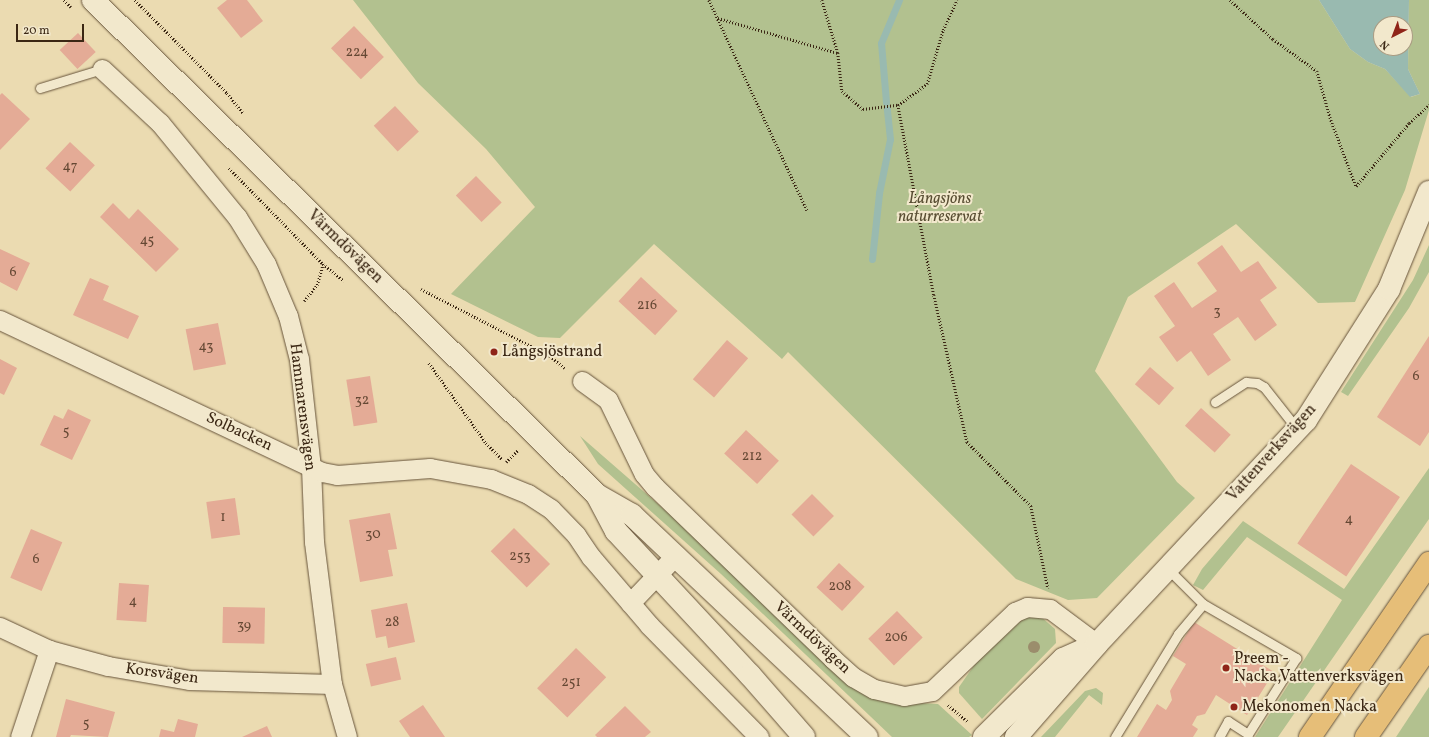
<!DOCTYPE html>
<meta charset="utf-8">
<style>
body{margin:0}
#map{position:relative;width:1429px;height:737px;overflow:hidden;background:#ebdbb1;font-family:Vollkorn,serif}
div>[style]{position:absolute}
.green>*{inset:0;background:#b2c18f}
.water>*{inset:0;background:#99bab0}
.stream>*{height:7px;margin:-3.5px;padding:0 3.5px;transform-origin:3.5px;border-radius:3.5px;background:#99bab0}
.building>*{inset:0;background:#e4ab96;transform-origin:0 0}
.path>*{height:2.5px;margin-top:-1.25px;transform-origin:0;background:repeating-linear-gradient(90deg,#3b2714 0 1px,transparent 0 3px)}
.roads{filter:drop-shadow(0 0 1px #67543b) drop-shadow(0 0 1px #67543b)}
.lane>*{height:9px;margin:-4.5px;padding:0 4.5px;transform-origin:4.5px;border-radius:4.5px;background:#f2e8cc}
.street>*{height:19px;margin:-9.5px;padding:0 9.5px;transform-origin:9.5px;border-radius:9.5px;background:#f2e8cc}
.secondary>*{height:22px;margin:-11px;padding:0 11px;transform-origin:11px;border-radius:11px;background:#f2e8cc}
.highway>*{height:22px;margin:-11px;padding:0 11px;transform-origin:11px;border-radius:11px;background:#e6be78}
.trees>*{width:12px;height:12px;margin:-6px;border-radius:50%;background:#9b8d6c}
.dots>*{width:11px;height:11px;translate:-50% -50%;box-sizing:border-box;border:2px solid #f2e8cc;border-radius:50%}
span{translate:-50% -50%;white-space:nowrap;text-align:center;line-height:1.15;-webkit-text-stroke:4px #f2e8cc;paint-order:stroke}
.number-label{font-size:14px;color:#654834}
.number-label span{-webkit-text-stroke-width:0}
.park-label{font-size:16px;color:#594e33;font-style:italic}
.street-label{font-size:16px;color:#3b2714}
.poi-label{font-size:16px;color:#3b2714}
.left{translate:0 -50%;text-align:left}
.north{position:absolute;left:1373px;top:16px;width:40px;height:40px;box-sizing:border-box;background:#f2e8cc;border:1px solid #a99b82;border-radius:50%;rotate:222deg;font-size:11px;font-weight:700;line-height:16px;text-align:center;color:#3b2714}
.north::after{content:'';display:block;margin:auto;width:14px;height:18px;background:#8f2418;clip-path:polygon(50% 0,100% 100%,50% 72%,0 100%)}
.scale{position:absolute;left:16px;top:24px;width:68px;height:18px;box-sizing:border-box;border:2px solid #3b2714;border-top:0;padding-left:5px;font-size:12px;line-height:14px;white-space:nowrap;color:#3b2714;-webkit-text-stroke:3px #f2e8cc;paint-order:stroke}
</style>
<div id="map">
<div class="green">
<i style="clip-path:polygon(353px 0,1319px 0,1350px 49px,1368px 62px,1385px 69px,1411px 97px,1420px 94px,1408px 69px,1409px 0,1429px 0,1429px 110px,1405px 190px,1355px 302px,1318px 303px,1236px 224px,1128px 297px,1095px 371px,1177px 482px,1195px 498px,1097px 598px,1068px 600px,1016px 579px,788px 352px,782px 359px,654px 244px,560px 338px,538px 337px,451px 294px,535px 207px,486px 149px,418px 83px)"></i>
<i style="clip-path:polygon(1429px 245px,1429px 272px,1409px 308px,1348px 396px,1341px 392px,1413px 280px)"></i>
<i style="clip-path:polygon(580px 436px,884px 701px,938px 704px,972px 735px,969px 737px,892px 737px,721px 574px,598px 464px)"></i>
<i style="clip-path:polygon(1429px 468px,1429px 519px,1278px 737px,1255px 737px,1342px 600px,1247px 537px,1203px 590px,1193px 585px,1202px 569px,1243px 521px,1344px 589px)"></i>
<i style="clip-path:polygon(1039px 615px,1055px 629px,1056px 643px,982px 719px,959px 693px,959px 687px,975px 664px,1026px 616px)"></i>
<i style="clip-path:polygon(1429px 687px,1429px 737px,1396px 737px,1425px 693px)"></i>
<i style="clip-path:polygon(1096px 688px,1103px 693px,1102px 705px,1089px 695px,1055px 737px,1041px 737px,1085px 691px)"></i>
</div>
<div class="water">
<i style="clip-path:polygon(evenodd,1319px 0,1409px 0,1408px 69px,1420px 94px,1410px 97px,1385px 69px,1368px 62px,1350px 49px,1319px 0,1381px 24px,1405px 24px,1405px 48px,1381px 48px,1381px 24px)"></i>
</div>
<div class="stream">
<i style="left:886px;top:102px;width:59px;rotate:-94.8deg"></i>
<i style="left:881px;top:43px;width:47px;rotate:-67.3deg"></i>
<i style="left:872px;top:259px;width:66px;rotate:-83.9deg"></i>
<i style="left:879px;top:193px;width:55px;rotate:-78.5deg"></i>
<i style="left:890px;top:139px;width:30px;rotate:-96deg"></i>
</div>
<div class="building">
<i style="clip-path:polygon(227px 0,247px 0,263px 21px,241px 38px,217px 8px)"></i>
<i style="left:354px;top:26px;width:43px;height:32px;rotate:46deg"></i>
<i style="left:78px;top:33px;width:26px;height:25px;rotate:47deg"></i>
<i style="clip-path:polygon(2px 93px,30px 119px,0 150px,0 95px)"></i>
<i style="left:395px;top:106px;width:35px;height:29px;rotate:47deg"></i>
<i style="left:70px;top:142px;width:34px;height:36px;rotate:43deg"></i>
<i style="left:476px;top:176px;width:37px;height:28px;rotate:46deg"></i>
<i style="clip-path:polygon(113px 203px,129px 219px,138px 209px,179px 249px,156px 272px,100px 217px)"></i>
<i style="clip-path:polygon(1222px 245px,1241px 272px,1258px 261px,1277px 288px,1260px 300px,1277px 325px,1255px 341px,1238px 317px,1213px 334px,1231px 360px,1208px 376px,1191px 351px,1177px 362px,1159px 337px,1175px 326px,1154px 296px,1174px 282px,1192px 308px,1217px 291px,1197px 263px)"></i>
<i style="clip-path:polygon(0 249px,30px 263px,17px 291px,0 282px)"></i>
<i style="left:641px;top:277px;width:50px;height:33px;rotate:43deg"></i>
<i style="clip-path:polygon(90px 278px,109px 286px,103px 300px,139px 316px,128px 339px,73px 315px)"></i>
<i style="left:218px;top:323px;width:42px;height:33px;rotate:79deg"></i>
<i style="clip-path:polygon(1429px 336px,1429px 432px,1420px 446px,1377px 417px)"></i>
<i style="left:727px;top:340px;width:28px;height:52px;rotate:41deg"></i>
<i style="clip-path:polygon(0 359px,17px 368px,4px 395px,0 393px)"></i>
<i style="left:1150px;top:367px;width:32px;height:23px;rotate:41deg"></i>
<i style="left:370px;top:376px;width:47px;height:24px;rotate:81deg"></i>
<i style="left:1201px;top:408px;width:40px;height:24px;rotate:42deg"></i>
<i style="clip-path:polygon(68px 409px,91px 420px,72px 460px,40px 445px,54px 415px,63px 419px)"></i>
<i style="left:746px;top:430px;width:45px;height:32px;rotate:43deg"></i>
<i style="left:1351px;top:464px;width:59px;height:96px;rotate:34deg"></i>
<i style="left:812px;top:494px;width:31px;height:29px;rotate:45deg"></i>
<i style="left:235px;top:498px;width:37px;height:29px;rotate:82deg"></i>
<i style="clip-path:polygon(390px 513px,397px 549px,388px 550px,393px 576px,360px 582px,349px 520px)"></i>
<i style="left:514px;top:528px;width:51px;height:33px;rotate:45deg"></i>
<i style="left:31px;top:529px;width:34px;height:53px;rotate:23deg"></i>
<i style="left:839px;top:563px;width:35px;height:33px;rotate:43deg"></i>
<i style="left:119px;top:583px;width:30px;height:37px;rotate:4deg"></i>
<i style="clip-path:polygon(407px 603px,415px 642px,388px 648px,386px 636px,376px 638px,371px 610px)"></i>
<i style="left:223px;top:607px;width:42px;height:36px;rotate:1deg"></i>
<i style="left:897px;top:611px;width:37px;height:40px;rotate:46deg"></i>
<i style="clip-path:polygon(1194px 622px,1274px 672px,1247px 715px,1216px 695px,1205px 714px,1197px 716px,1192px 725px,1198px 729px,1193px 737px,1137px 737px,1157px 704px,1166px 710px,1172px 700px,1170px 691px,1186px 664px,1173px 656px)"></i>
<i style="left:576px;top:648px;width:42px;height:56px;rotate:44deg"></i>
<i style="left:396px;top:657px;width:23px;height:31px;rotate:77deg"></i>
<i style="clip-path:polygon(66px 699px,115px 712px,108px 737px,71px 735px,70px 737px,56px 737px)"></i>
<i style="clip-path:polygon(423px 705px,445px 737px,410px 737px,399px 721px)"></i>
<i style="clip-path:polygon(625px 706px,651px 732px,645px 737px,597px 737px,595px 735px)"></i>
<i style="clip-path:polygon(178px 719px,198px 724px,195px 737px,159px 737px,161px 729px,174px 732px)"></i>
<i style="clip-path:polygon(267px 726px,272px 737px,242px 737px)"></i>
</div>
<div class="path">
<i style="left:64px;top:0;width:10px;rotate:45deg"></i>
<i style="left:135px;top:0;width:131px;rotate:45.3deg"></i>
<i style="left:227px;top:93px;width:26px;rotate:51deg"></i>
<i style="left:709px;top:0;width:232px;rotate:65deg"></i>
<i style="left:822px;top:0;width:55px;rotate:73.2deg"></i>
<i style="left:838px;top:53px;width:38px;rotate:84deg"></i>
<i style="left:842px;top:91px;width:28px;rotate:41deg"></i>
<i style="left:863px;top:109px;width:35px;rotate:-7deg"></i>
<i style="left:898px;top:105px;width:36px;rotate:-36deg"></i>
<i style="left:927px;top:84px;width:56px;rotate:-73.5deg"></i>
<i style="left:943px;top:30px;width:33px;rotate:-65deg"></i>
<i style="left:1230px;top:0;width:58px;rotate:42.2deg"></i>
<i style="left:1273px;top:39px;width:54px;rotate:36deg"></i>
<i style="left:1317px;top:71px;width:51px;rotate:74.1deg"></i>
<i style="left:1331px;top:120px;width:71px;rotate:69.3deg"></i>
<i style="left:1356px;top:186px;width:82px;rotate:-49.9deg"></i>
<i style="left:1409px;top:123px;width:27px;rotate:-42deg"></i>
<i style="left:718px;top:18px;width:125px;rotate:16.3deg"></i>
<i style="left:898px;top:105px;width:193px;rotate:79.3deg"></i>
<i style="left:934px;top:295px;width:151px;rotate:77.3deg"></i>
<i style="left:967px;top:442px;width:91px;rotate:45deg"></i>
<i style="left:1031px;top:506px;width:84px;rotate:78.3deg"></i>
<i style="left:229px;top:168px;width:134px;rotate:45.6deg"></i>
<i style="left:323px;top:264px;width:27px;rotate:39deg"></i>
<i style="left:421px;top:289px;width:145px;rotate:27.4deg"></i>
<i style="left:550px;top:356px;width:19px;rotate:39deg"></i>
<i style="left:304px;top:301px;width:21px;rotate:-51deg"></i>
<i style="left:317px;top:285px;width:22px;rotate:-74deg"></i>
<i style="left:429px;top:363px;width:98px;rotate:54.5deg"></i>
<i style="left:486px;top:443px;width:23px;rotate:45deg"></i>
<i style="left:506px;top:462px;width:18px;rotate:-45deg"></i>
<i style="left:948px;top:705px;width:26px;rotate:40deg"></i>
</div>
<div class="roads">
<div class="lane">
<i style="left:40px;top:88px;width:65px;rotate:-17deg"></i>
<i style="left:1215px;top:402px;width:37px;rotate:-33deg"></i>
<i style="left:1246px;top:382px;width:11px;rotate:5deg"></i>
<i style="left:1257px;top:383px;width:8px;rotate:30deg"></i>
<i style="left:1264px;top:387px;width:53px;rotate:51.8deg"></i>
<i style="left:1168px;top:569px;width:49px;rotate:45deg"></i>
<i style="left:1203px;top:604px;width:108px;rotate:30.1deg"></i>
<i style="left:1296px;top:658px;width:90px;rotate:122.3deg"></i>
<i style="left:1248px;top:734px;width:24px;rotate:-147deg"></i>
<i style="left:1228px;top:721px;width:18px;rotate:119deg"></i>
<i style="left:1115px;top:737px;width:121px;rotate:-58.5deg"></i>
<i style="left:1178px;top:634px;width:39px;rotate:-50deg"></i>
</div>
<div class="street">
<i style="left:102px;top:69px;width:79px;rotate:43deg"></i>
<i style="left:160px;top:123px;width:122px;rotate:50.7deg"></i>
<i style="left:237px;top:217px;width:55px;rotate:58.3deg"></i>
<i style="left:266px;top:264px;width:56px;rotate:67.1deg"></i>
<i style="left:288px;top:316px;width:44px;rotate:75.7deg"></i>
<i style="left:299px;top:359px;width:109px;rotate:83.7deg"></i>
<i style="left:311px;top:467px;width:75px;rotate:87.7deg"></i>
<i style="left:314px;top:542px;width:143px;rotate:82.8deg"></i>
<i style="left:332px;top:684px;width:55px;rotate:74.2deg"></i>
<i style="left:0;top:320px;width:356px;rotate:25.3deg"></i>
<i style="left:322px;top:472px;width:15px;rotate:11deg"></i>
<i style="left:337px;top:475px;width:93px;rotate:-4.3deg"></i>
<i style="left:430px;top:468px;width:62px;rotate:10.2deg"></i>
<i style="left:491px;top:479px;width:40px;rotate:22deg"></i>
<i style="left:528px;top:494px;width:27px;rotate:33deg"></i>
<i style="left:551px;top:509px;width:36px;rotate:46deg"></i>
<i style="left:576px;top:535px;width:27px;rotate:56deg"></i>
<i style="left:591px;top:557px;width:89px;rotate:49.5deg"></i>
<i style="left:649px;top:625px;width:157px;rotate:45.5deg"></i>
<i style="left:582px;top:381px;width:32px;rotate:36deg"></i>
<i style="left:608px;top:400px;width:82px;rotate:64.1deg"></i>
<i style="left:644px;top:474px;width:17px;rotate:50deg"></i>
<i style="left:655px;top:487px;width:248px;rotate:44deg"></i>
<i style="left:833px;top:659px;width:27px;rotate:42deg"></i>
<i style="left:853px;top:677px;width:24px;rotate:30deg"></i>
<i style="left:874px;top:689px;width:31px;rotate:13deg"></i>
<i style="left:904px;top:696px;width:28px;rotate:-10deg"></i>
<i style="left:932px;top:691px;width:115px;rotate:-43.6deg"></i>
<i style="left:1015px;top:612px;width:13px;rotate:-23deg"></i>
<i style="left:1027px;top:607px;width:23px;rotate:5deg"></i>
<i style="left:1050px;top:609px;width:59px;rotate:36.7deg"></i>
<i style="left:630px;top:603px;width:66px;rotate:-46.2deg"></i>
<i style="left:0;top:627px;width:54px;rotate:25.1deg"></i>
<i style="left:49px;top:650px;width:61px;rotate:15.2deg"></i>
<i style="left:108px;top:666px;width:82px;rotate:9.8deg"></i>
<i style="left:189px;top:680px;width:143px;rotate:1.6deg"></i>
<i style="left:20px;top:737px;width:92px;rotate:-71.6deg"></i>
</div>
<div class="secondary">
<i style="left:93px;top:0;width:706px;rotate:44.48deg"></i>
<i style="left:597px;top:495px;width:40px;rotate:29.7deg"></i>
<i style="left:632px;top:515px;width:323px;rotate:43.4deg"></i>
<i style="left:597px;top:495px;width:41px;rotate:62.2deg"></i>
<i style="left:616px;top:531px;width:197px;rotate:47.1deg"></i>
<i style="left:750px;top:675px;width:82px;rotate:48.9deg"></i>
<i style="left:984px;top:737px;width:111px;rotate:-44.6deg"></i>
<i style="left:1063px;top:659px;width:32px;rotate:-24deg"></i>
<i style="left:1016px;top:737px;width:123px;rotate:-48.9deg"></i>
<i style="left:1097px;top:644px;width:306px;rotate:-47deg"></i>
<i style="left:1306px;top:420px;width:155px;rotate:-57.6deg"></i>
<i style="left:1389px;top:289px;width:105px;rotate:-67.6deg"></i>
</div>
<div class="highway">
<i style="left:1310px;top:737px;width:211px;rotate:-55.6deg"></i>
<i style="left:1366px;top:737px;width:111px;rotate:-55.3deg"></i>
</div>
</div>
<div class="trees">
<i style="left:1034px;top:647px"></i>
</div>
<div class="dots">
<i style="left:494px;top:352px;background:#8f2418"></i>
<i style="left:1226px;top:668px;background:#8f2418"></i>
<i style="left:1234px;top:707px;background:#8f2418"></i>
</div>
<div class="number-label">
<span style="left:357px;top:53px">224</span>
<span style="left:70px;top:167px">47</span>
<span style="left:147px;top:241px">45</span>
<span style="left:13px;top:273px">6</span>
<span style="left:647px;top:306px">216</span>
<span style="left:1217px;top:312px">3</span>
<span style="left:206px;top:347px">43</span>
<span style="left:1416px;top:377px">6</span>
<span style="left:362px;top:401px">32</span>
<span style="left:66px;top:432px">5</span>
<span style="left:752px;top:457px">212</span>
<span style="left:223px;top:518px">1</span>
<span style="left:1349px;top:520px">4</span>
<span style="left:373px;top:535px">30</span>
<span style="left:520px;top:557px">253</span>
<span style="left:36px;top:560px">6</span>
<span style="left:840px;top:587px">208</span>
<span style="left:133px;top:602px">4</span>
<span style="left:392px;top:623px">28</span>
<span style="left:244px;top:626px">39</span>
<span style="left:896px;top:638px">206</span>
<span style="left:571px;top:683px">251</span>
<span style="left:86px;top:724px">5</span>
</div>
<div class="park-label">
<span style="left:940px;top:208px">Långsjöns<br>naturreservat</span>
</div>
<div class="street-label">
<span style="left:345px;top:247px;rotate:44deg">Värmdövägen</span>
<span style="left:302px;top:407px;rotate:83deg">Hammarensvägen</span>
<span style="left:239px;top:432px;rotate:25deg">Solbacken</span>
<span style="left:1272px;top:453px;rotate:-48deg">Vattenverksvägen</span>
<span style="left:812px;top:638px;rotate:43deg">Värmdövägen</span>
<span style="left:162px;top:674px;rotate:8deg">Korsvägen</span>
</div>
<div class="poi-label">
<span class="left" style="left:502px;top:352px">Långsjöstrand</span>
<span class="left" style="left:1234px;top:668px">Preem -<br>Nacka,Vattenverksvägen</span>
<span class="left" style="left:1242px;top:707px">Mekonomen Nacka</span>
</div>
<div class="north">N</div>
<div class="scale">20 m</div>
</div>
